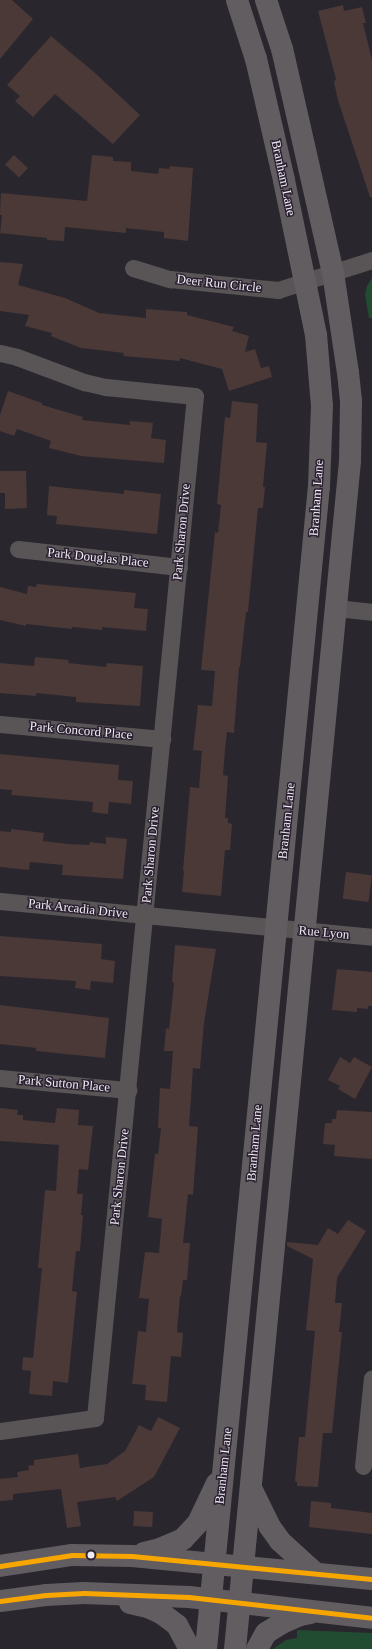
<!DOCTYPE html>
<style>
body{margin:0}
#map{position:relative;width:372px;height:1649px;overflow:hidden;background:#2a262e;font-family:"Times New Roman",serif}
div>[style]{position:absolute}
.green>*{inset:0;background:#224c31}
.building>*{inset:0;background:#4a3937;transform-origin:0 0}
.minor>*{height:17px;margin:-8.5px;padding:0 8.5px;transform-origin:8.5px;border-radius:8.5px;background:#595557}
.major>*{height:22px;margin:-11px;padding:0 11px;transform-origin:11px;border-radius:11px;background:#625d61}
.bus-1>*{height:5px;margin:-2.5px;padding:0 2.5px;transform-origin:2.5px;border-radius:2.5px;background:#f7a600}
.dots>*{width:11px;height:11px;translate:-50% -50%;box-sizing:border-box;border:2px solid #2b2231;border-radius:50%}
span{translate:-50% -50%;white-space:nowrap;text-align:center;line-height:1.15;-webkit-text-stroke:3px #2b2231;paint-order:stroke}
.street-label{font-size:13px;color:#f0eaf4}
</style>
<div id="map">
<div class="green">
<i style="clip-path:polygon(372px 278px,372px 318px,369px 318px,365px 295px,367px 286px)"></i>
<i style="clip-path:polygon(297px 1630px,372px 1633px,372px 1649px,273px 1649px,286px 1640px,297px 1638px)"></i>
</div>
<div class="building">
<i style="clip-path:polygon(0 0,12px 0,33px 19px,0 59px)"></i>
<i style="clip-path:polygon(343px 5px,344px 11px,362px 7px,366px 23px,363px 23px,372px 60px,372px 197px,370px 197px,338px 100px,334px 82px,336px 79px,318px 11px)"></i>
<i style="clip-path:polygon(51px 36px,95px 73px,140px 115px,113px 144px,55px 94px,33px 117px,15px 101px,20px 96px,7px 85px)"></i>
<i style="left:14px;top:155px;width:19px;height:13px;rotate:43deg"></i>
<i style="clip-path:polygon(92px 155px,113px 157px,113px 161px,131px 162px,131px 171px,158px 174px,159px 168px,169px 169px,170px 166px,193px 168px,188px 241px,164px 238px,164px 232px,126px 228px,126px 233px,65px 227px,64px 241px,47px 240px,47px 238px,0 233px,2px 215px,0 215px,1px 193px,87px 201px)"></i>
<i style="clip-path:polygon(0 262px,23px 264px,18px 285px,65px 298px,99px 313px,146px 318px,146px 309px,187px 312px,187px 315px,234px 327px,232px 331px,249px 336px,245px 352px,255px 349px,261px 368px,269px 366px,272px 377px,229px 391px,222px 369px,180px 358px,180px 361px,123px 356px,124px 353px,81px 348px,51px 336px,52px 333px,25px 326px,29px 315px,0 311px)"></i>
<i style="clip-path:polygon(8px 391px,42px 403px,42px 405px,83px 417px,82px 420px,130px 425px,130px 421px,153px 423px,151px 438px,166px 440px,164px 463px,81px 456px,49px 448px,51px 441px,17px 429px,14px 436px,0 431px,0 415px)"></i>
<i style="clip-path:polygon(232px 401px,258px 404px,256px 442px,267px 443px,263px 487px,265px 487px,263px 508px,258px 508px,248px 612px,246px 612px,240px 667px,239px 667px,234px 733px,227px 732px,225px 750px,223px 775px,228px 776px,225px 818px,228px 818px,228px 823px,232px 824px,230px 850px,225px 850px,221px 896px,182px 892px,184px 871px,183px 871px,190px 787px,199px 788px,202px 751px,193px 750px,198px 705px,212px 706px,215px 671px,201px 670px,215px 532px,218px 533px,221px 505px,217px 504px,225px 417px,230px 418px)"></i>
<i style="clip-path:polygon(0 471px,26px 471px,27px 508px,5px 509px,5px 493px,0 493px)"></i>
<i style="clip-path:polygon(49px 486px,124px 494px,124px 490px,161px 494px,157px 534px,56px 524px,57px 516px,47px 515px)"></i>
<i style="clip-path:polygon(37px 584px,136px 593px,134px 608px,148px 609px,146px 631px,102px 627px,102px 630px,72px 627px,72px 629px,26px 624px,26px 626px,0 620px,0 587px,27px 594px,28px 586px,36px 587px)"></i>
<i style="clip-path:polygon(35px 657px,69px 660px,68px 663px,106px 667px,107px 663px,143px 666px,140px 706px,76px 702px,76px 697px,36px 693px,36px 696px,0 693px,0 663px,34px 666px)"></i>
<i style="clip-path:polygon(0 754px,119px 765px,118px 780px,133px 781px,131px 804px,109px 802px,108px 814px,92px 812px,93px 802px,11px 795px,12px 790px,0 789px)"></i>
<i style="clip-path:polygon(11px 829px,44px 833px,43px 841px,68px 844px,89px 845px,90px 842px,106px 844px,106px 837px,127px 839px,123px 879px,62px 875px,63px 865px,30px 862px,29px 870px,0 867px,0 831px,11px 832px)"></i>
<i style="left:346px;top:872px;width:26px;height:27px;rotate:7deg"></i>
<i style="clip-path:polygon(0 936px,102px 944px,101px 959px,115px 961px,113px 983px,91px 981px,90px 990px,75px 988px,76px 981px,0 976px)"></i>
<i style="clip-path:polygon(175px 945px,216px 949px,204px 1023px,200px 1069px,193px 1068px,189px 1126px,198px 1127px,193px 1195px,188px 1194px,183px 1243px,190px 1243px,187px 1280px,183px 1280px,181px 1296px,180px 1296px,177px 1332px,183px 1333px,181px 1357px,171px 1356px,167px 1402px,145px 1400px,146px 1385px,132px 1384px,138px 1331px,146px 1332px,149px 1299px,139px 1298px,145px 1252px,159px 1253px,162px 1219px,148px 1217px,155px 1154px,158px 1154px,161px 1128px,158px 1128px,160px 1088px,170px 1089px,173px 1051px,164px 1051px,166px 1028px,169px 1029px,174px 983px,172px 982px)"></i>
<i style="clip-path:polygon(337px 969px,372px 972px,372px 1006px,368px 1006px,368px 1009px,357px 1008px,357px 1012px,332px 1010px)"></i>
<i style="clip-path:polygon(0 1005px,109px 1018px,105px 1058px,36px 1051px,36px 1048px,0 1044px)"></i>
<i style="clip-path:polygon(340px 1057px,350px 1063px,354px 1057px,372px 1067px,355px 1099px,338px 1089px,340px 1086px,328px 1080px)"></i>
<i style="clip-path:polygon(0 1108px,18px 1110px,17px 1115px,23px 1115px,23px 1120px,55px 1123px,57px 1108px,79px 1110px,78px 1125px,93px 1126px,88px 1170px,79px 1169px,77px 1194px,83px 1194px,81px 1215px,83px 1215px,80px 1251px,76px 1251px,72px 1291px,77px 1292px,68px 1383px,53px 1381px,52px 1396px,29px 1394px,31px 1371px,22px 1370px,23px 1357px,33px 1358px,42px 1268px,38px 1268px,45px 1190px,56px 1191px,59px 1145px,0 1141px)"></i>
<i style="clip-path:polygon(337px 1110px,372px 1112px,372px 1159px,334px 1156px,335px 1145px,323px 1144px,325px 1123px,332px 1123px,332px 1119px,336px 1119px)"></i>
<i style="clip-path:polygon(348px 1220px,366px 1231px,337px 1278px,335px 1303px,342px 1303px,339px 1332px,342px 1332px,332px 1433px,323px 1433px,318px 1487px,297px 1486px,297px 1482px,295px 1481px,299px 1437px,305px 1437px,315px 1331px,306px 1330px,313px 1259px,287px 1246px,287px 1242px,318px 1245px,328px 1228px,338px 1234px)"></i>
<i style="clip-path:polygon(158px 1417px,180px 1428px,154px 1477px,117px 1501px,115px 1497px,77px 1502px,81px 1526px,67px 1528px,61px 1489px,13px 1494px,13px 1500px,0 1501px,0 1479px,18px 1477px,17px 1472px,29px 1470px,28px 1466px,34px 1465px,34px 1460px,78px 1454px,80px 1468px,107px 1464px,125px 1451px,139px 1425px,151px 1431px)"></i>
<i style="clip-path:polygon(311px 1501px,331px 1503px,331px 1508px,372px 1513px,372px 1534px,309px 1527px)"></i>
<i style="left:134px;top:1511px;width:19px;height:15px;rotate:3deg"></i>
</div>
<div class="minor">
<i style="left:133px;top:268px;width:39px;rotate:17deg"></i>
<i style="left:170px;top:279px;width:109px;rotate:5.8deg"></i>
<i style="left:278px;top:290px;width:99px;rotate:-17.7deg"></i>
<i style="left:0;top:353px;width:17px;rotate:13deg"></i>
<i style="left:17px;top:357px;width:72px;rotate:20.5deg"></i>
<i style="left:84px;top:382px;width:23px;rotate:13deg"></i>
<i style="left:106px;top:387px;width:89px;rotate:5.8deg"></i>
<i style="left:195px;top:396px;width:1027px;rotate:95.59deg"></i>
<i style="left:95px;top:1418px;width:96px;rotate:172.2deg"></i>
<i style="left:18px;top:549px;width:162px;rotate:6.4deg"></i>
<i style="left:336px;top:608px;width:36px;rotate:6deg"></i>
<i style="left:0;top:724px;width:163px;rotate:5.3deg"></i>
<i style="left:0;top:901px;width:374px;rotate:5.5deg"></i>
<i style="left:0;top:1078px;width:129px;rotate:5.4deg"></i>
<i style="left:363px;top:1466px;width:88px;rotate:-84.2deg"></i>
</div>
<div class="major">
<i style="left:251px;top:1488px;width:43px;rotate:64deg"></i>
<i style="left:270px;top:1527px;width:17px;rotate:54deg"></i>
<i style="left:280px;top:1541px;width:47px;rotate:42.4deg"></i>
<i style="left:144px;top:1553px;width:16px;rotate:-14deg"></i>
<i style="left:160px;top:1549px;width:25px;rotate:-23deg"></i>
<i style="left:183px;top:1539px;width:22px;rotate:-47deg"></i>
<i style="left:198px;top:1523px;width:44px;rotate:-64.6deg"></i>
<i style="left:0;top:1566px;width:73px;rotate:-8.7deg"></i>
<i style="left:72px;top:1555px;width:60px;rotate:1deg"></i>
<i style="left:132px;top:1556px;width:241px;rotate:5.5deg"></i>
<i style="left:0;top:1601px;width:46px;rotate:-7.4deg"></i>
<i style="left:46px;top:1595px;width:38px;rotate:-3deg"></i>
<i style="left:84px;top:1593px;width:105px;rotate:2.2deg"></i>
<i style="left:189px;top:1597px;width:184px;rotate:6.5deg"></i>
<i style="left:130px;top:1603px;width:18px;rotate:13deg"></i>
<i style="left:148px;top:1607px;width:14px;rotate:25deg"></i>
<i style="left:161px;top:1613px;width:20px;rotate:37deg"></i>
<i style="left:177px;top:1625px;width:27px;rotate:62deg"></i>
<i style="left:206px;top:1649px;width:1167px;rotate:-84.45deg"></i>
<i style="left:319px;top:487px;width:81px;rotate:-87.9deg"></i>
<i style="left:322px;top:406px;width:71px;rotate:-94.8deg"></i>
<i style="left:316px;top:335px;width:158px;rotate:-101.7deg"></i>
<i style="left:284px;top:180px;width:124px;rotate:-103deg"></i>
<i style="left:256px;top:59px;width:62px;rotate:-107.9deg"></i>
<i style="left:235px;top:1649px;width:1194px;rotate:-84.47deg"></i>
<i style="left:350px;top:461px;width:60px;rotate:-89deg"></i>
<i style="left:351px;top:401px;width:28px;rotate:-96deg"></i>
<i style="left:348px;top:373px;width:101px;rotate:-98.5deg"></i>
<i style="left:333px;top:273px;width:230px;rotate:-102.8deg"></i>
<i style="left:282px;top:49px;width:52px;rotate:-108.1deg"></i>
<i style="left:257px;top:1649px;width:18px;rotate:-61deg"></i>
<i style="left:266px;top:1633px;width:19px;rotate:-32deg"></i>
<i style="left:282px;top:1623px;width:20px;rotate:-24deg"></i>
<i style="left:300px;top:1615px;width:10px;rotate:-11deg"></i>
</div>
<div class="bus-1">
<i style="left:0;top:1566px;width:73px;rotate:-8.7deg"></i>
<i style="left:72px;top:1555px;width:60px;rotate:1deg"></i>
<i style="left:132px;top:1556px;width:241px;rotate:5.5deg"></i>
<i style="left:0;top:1601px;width:46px;rotate:-7.4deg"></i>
<i style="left:46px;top:1595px;width:38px;rotate:-3deg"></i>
<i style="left:84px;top:1593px;width:105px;rotate:2.2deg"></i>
<i style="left:189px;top:1597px;width:184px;rotate:6.5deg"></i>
</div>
<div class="dots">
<i style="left:91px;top:1555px;background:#f0eaf4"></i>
</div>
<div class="street-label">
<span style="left:283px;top:178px;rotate:78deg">Branham Lane</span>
<span style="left:219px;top:284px;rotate:6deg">Deer Run Circle</span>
<span style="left:317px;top:498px;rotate:-86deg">Branham Lane</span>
<span style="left:182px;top:532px;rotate:-85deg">Park Sharon Drive</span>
<span style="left:98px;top:558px;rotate:6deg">Park Douglas Place</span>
<span style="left:81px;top:731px;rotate:5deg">Park Concord Place</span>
<span style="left:287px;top:821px;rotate:-84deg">Branham Lane</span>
<span style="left:151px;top:855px;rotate:-85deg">Park Sharon Drive</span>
<span style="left:78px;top:909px;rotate:6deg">Park Arcadia Drive</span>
<span style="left:324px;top:933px;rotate:5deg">Rue Lyon</span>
<span style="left:64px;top:1084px;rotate:5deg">Park Sutton Place</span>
<span style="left:255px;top:1143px;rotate:-85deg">Branham Lane</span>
<span style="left:120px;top:1177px;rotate:-84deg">Park Sharon Drive</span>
<span style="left:224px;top:1466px;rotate:-84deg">Branham Lane</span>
</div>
</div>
